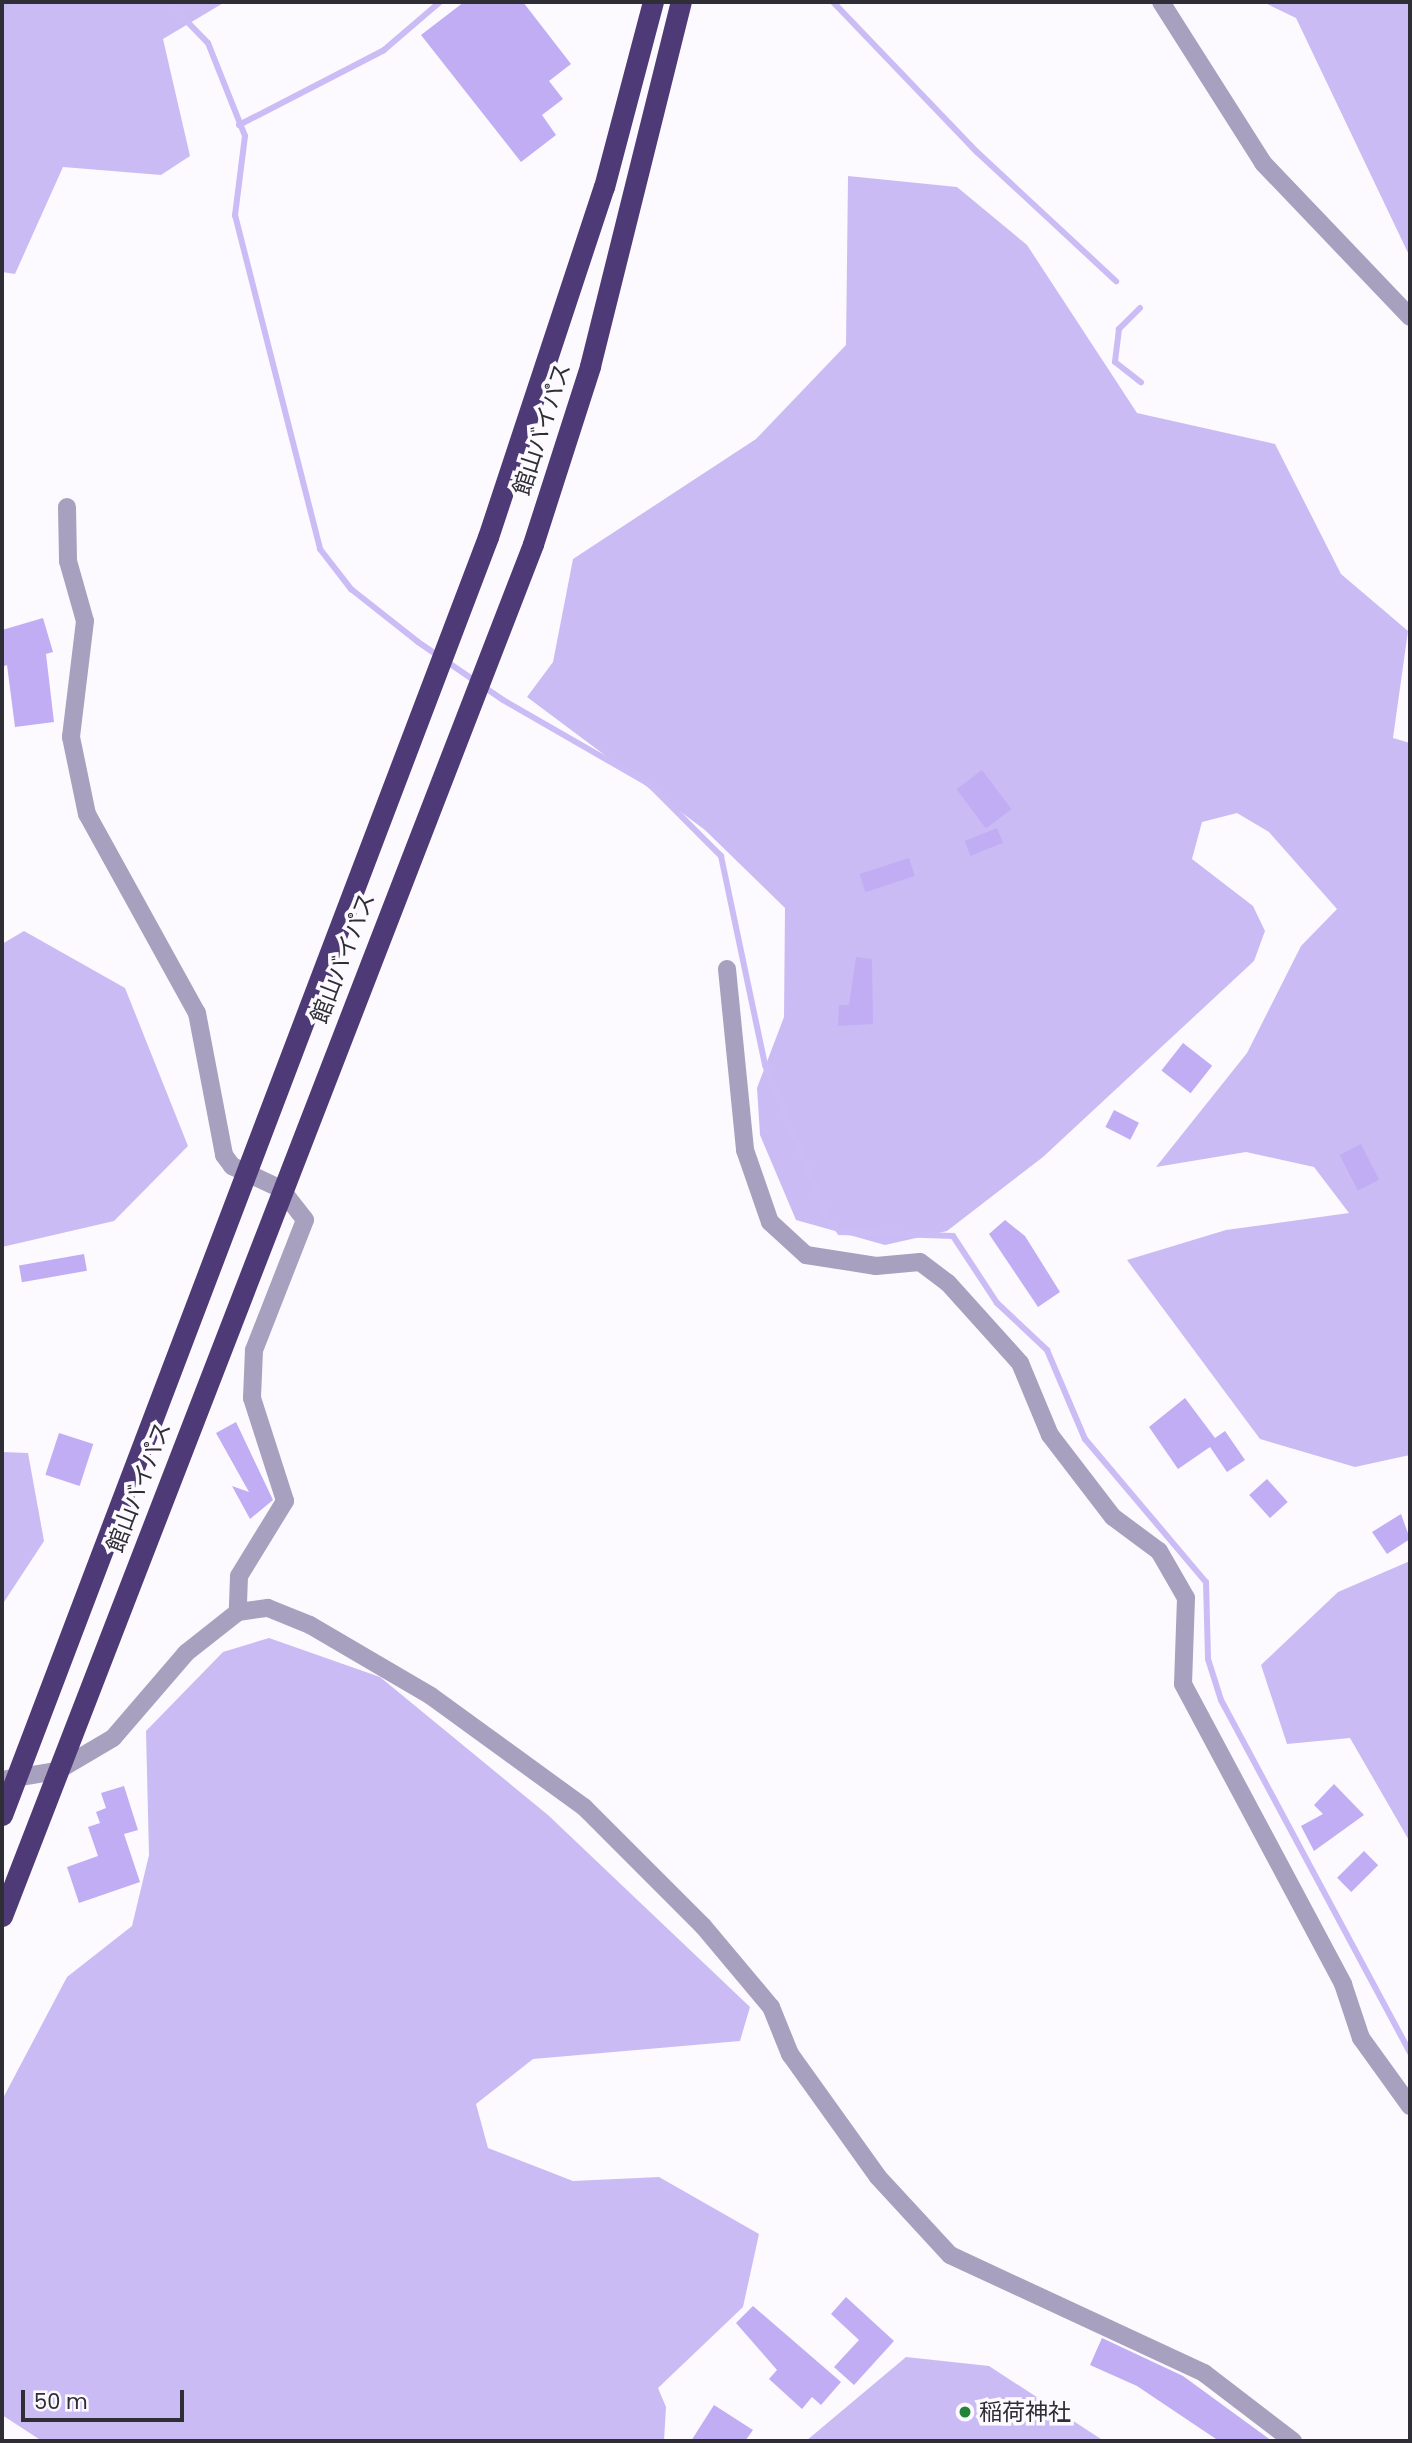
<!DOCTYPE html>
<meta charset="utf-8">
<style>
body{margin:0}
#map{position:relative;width:1412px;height:2443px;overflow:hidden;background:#fcfaff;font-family:Poppins,"Noto Sans JP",sans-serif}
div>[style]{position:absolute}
.forest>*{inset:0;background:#cbbbf4}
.stream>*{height:6px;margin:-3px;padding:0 3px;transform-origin:3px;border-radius:3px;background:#ccbcf5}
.building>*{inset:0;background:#c1adf4;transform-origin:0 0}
.street>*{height:18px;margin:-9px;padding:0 9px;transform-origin:9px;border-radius:9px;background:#a8a0bf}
.highway>*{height:21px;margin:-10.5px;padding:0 10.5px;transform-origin:10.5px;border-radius:10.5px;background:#4e3a77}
.dots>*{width:19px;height:19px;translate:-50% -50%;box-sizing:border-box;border:4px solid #fcfaff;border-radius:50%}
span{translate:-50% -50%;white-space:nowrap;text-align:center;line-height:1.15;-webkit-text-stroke:7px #fcfaff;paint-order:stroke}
.street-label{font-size:23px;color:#2f2d35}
.poi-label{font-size:23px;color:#2f2d35}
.left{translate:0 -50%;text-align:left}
.frame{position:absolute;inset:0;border:4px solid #2f2d35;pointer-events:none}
.scale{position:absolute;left:21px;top:2390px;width:163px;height:32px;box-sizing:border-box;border:4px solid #2f2d35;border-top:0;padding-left:9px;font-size:21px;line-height:24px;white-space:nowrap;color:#2f2d35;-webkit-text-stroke:5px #fcfaff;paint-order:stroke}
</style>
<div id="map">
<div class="forest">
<i style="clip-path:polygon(2px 2px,225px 2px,163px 39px,190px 156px,161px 175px,63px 167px,15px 274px,2px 272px)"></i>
<i style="clip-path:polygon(1263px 2px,1410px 2px,1410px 257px,1296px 18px)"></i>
<i style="clip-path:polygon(848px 176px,957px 187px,1027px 245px,1137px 413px,1275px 444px,1341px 574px,1408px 631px,1393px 738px,1410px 743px,1410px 1455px,1355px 1467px,1260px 1439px,1127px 1260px,1226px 1230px,1349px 1213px,1314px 1167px,1246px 1152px,1156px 1167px,1247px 1053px,1301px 946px,1337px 909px,1269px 832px,1237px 813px,1202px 822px,1192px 859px,1253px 906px,1265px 931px,1254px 961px,1043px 1157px,947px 1231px,885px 1245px,796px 1220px,760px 1135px,757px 1088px,784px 1017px,785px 908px,705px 830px,527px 697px,553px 662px,573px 559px,756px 439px,846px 345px)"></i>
<i style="clip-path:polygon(24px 931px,125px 988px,188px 1146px,114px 1221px,2px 1247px,2px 944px)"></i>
<i style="clip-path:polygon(2px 1452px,28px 1453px,44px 1541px,2px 1605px)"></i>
<i style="clip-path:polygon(1410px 1561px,1410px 1842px,1350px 1738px,1287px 1744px,1261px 1665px,1338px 1592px)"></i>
<i style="clip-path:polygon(269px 1638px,380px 1677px,548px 1815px,750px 2007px,740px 2041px,533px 2059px,476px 2104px,488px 2148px,573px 2181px,659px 2177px,759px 2234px,743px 2307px,658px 2388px,666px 2407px,664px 2441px,42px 2441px,2px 2415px,2px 2100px,67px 1977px,132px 1926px,149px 1855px,146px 1731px,223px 1652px)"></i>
<i style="clip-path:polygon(906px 2357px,989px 2366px,1104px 2441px,806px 2441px)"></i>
</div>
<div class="stream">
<i style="left:168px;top:2px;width:57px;rotate:45.7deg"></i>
<i style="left:208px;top:43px;width:100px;rotate:68.3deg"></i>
<i style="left:245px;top:136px;width:80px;rotate:97.2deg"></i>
<i style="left:235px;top:215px;width:345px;rotate:75.7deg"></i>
<i style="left:320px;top:549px;width:51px;rotate:52.2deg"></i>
<i style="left:351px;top:589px;width:85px;rotate:38.3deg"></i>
<i style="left:418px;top:642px;width:103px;rotate:34.3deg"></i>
<i style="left:503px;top:700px;width:168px;rotate:29.9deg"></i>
<i style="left:649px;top:784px;width:102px;rotate:45deg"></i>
<i style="left:721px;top:856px;width:214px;rotate:78.1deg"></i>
<i style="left:765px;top:1065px;width:164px;rotate:67.8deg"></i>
<i style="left:827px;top:1217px;width:20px;rotate:49deg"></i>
<i style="left:840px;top:1232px;width:113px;rotate:2deg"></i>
<i style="left:953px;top:1236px;width:80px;rotate:56.7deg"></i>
<i style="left:997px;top:1303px;width:69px;rotate:43.2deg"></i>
<i style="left:1047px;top:1350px;width:97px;rotate:66.9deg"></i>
<i style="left:1085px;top:1439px;width:187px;rotate:49.8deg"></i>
<i style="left:1206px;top:1582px;width:77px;rotate:88.5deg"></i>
<i style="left:1208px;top:1659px;width:43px;rotate:72.4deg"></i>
<i style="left:1221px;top:1700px;width:400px;rotate:61.8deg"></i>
<i style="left:833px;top:2px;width:208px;rotate:46.2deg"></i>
<i style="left:977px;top:152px;width:190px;rotate:42.9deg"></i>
<i style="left:239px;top:125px;width:163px;rotate:-27.3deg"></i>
<i style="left:384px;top:50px;width:74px;rotate:-40.6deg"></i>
<i style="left:1140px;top:308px;width:30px;rotate:135deg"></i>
<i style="left:1119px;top:329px;width:33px;rotate:97deg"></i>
<i style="left:1115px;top:362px;width:33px;rotate:38deg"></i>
</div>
<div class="building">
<i style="clip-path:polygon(464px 2px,523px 2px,571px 64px,549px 81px,563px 99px,542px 115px,556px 135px,521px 162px,421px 35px)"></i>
<i style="clip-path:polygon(43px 618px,53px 652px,46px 654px,54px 722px,15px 727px,7px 665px,2px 667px,2px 630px)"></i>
<i style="left:982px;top:770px;width:49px;height:32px;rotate:53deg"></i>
<i style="left:997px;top:828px;width:16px;height:35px;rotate:68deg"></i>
<i style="left:909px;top:858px;width:19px;height:52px;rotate:72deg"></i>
<i style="clip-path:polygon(856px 957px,872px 959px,873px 1024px,838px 1026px,839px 1005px,849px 1005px)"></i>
<i style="left:1183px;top:1043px;width:37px;height:35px;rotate:38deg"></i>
<i style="left:1114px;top:1110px;width:28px;height:19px;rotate:27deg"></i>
<i style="left:1361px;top:1144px;width:40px;height:24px;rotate:63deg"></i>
<i style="clip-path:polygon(1005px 1220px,1025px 1236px,1060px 1292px,1038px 1307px,989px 1234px)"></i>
<i style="left:84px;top:1254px;width:17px;height:66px;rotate:80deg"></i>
<i style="clip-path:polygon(1185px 1398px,1215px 1438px,1225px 1431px,1245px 1460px,1227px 1472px,1210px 1447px,1178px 1469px,1149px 1427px)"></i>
<i style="clip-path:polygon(236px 1422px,273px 1500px,250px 1519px,232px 1486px,249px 1492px,216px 1433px)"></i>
<i style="left:59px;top:1433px;width:36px;height:44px;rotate:18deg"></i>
<i style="left:1267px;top:1479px;width:31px;height:24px;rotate:48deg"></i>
<i style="clip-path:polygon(1401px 1514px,1410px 1539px,1387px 1554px,1372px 1532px)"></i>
<i style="clip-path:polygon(1334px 1784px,1364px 1815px,1314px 1851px,1301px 1826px,1323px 1814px,1314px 1805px)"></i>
<i style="clip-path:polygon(124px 1786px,138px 1830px,124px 1834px,140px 1882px,79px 1903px,67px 1867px,98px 1856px,88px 1827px,100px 1823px,96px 1812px,106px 1808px,101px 1793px)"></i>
<i style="left:1364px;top:1851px;width:20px;height:38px;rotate:45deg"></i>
<i style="clip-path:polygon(846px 2297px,894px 2341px,854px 2385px,834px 2367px,859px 2340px,831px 2314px)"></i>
<i style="clip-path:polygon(753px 2306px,841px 2382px,821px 2405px,812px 2397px,802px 2409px,769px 2379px,777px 2370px,736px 2323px)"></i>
<i style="clip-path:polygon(1102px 2338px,1183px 2376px,1272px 2441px,1219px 2441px,1137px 2386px,1090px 2365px)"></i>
<i style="clip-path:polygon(714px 2405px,753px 2430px,745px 2441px,691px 2441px)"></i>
</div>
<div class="street">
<i style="left:1161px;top:2px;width:191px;rotate:57.6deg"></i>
<i style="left:1263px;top:163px;width:213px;rotate:46.3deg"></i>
<i style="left:67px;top:507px;width:54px;rotate:88.9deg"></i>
<i style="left:68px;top:561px;width:62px;rotate:74.2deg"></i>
<i style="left:85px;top:621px;width:117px;rotate:96.9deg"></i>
<i style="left:71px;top:737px;width:79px;rotate:78.3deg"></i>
<i style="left:87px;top:814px;width:227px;rotate:61.1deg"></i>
<i style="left:197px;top:1013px;width:145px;rotate:79.2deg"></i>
<i style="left:224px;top:1155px;width:14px;rotate:54deg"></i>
<i style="left:232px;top:1166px;width:54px;rotate:25.1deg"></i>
<i style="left:281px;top:1189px;width:39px;rotate:52deg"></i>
<i style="left:305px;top:1220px;width:140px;rotate:111.4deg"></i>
<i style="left:254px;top:1350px;width:48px;rotate:92.4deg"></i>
<i style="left:252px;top:1398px;width:108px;rotate:72.2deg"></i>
<i style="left:285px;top:1501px;width:88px;rotate:121.5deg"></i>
<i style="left:239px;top:1576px;width:36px;rotate:92deg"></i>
<i style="left:727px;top:969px;width:182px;rotate:84.3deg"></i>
<i style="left:745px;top:1150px;width:76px;rotate:70.9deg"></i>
<i style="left:770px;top:1222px;width:49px;rotate:42.5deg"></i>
<i style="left:806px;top:1255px;width:71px;rotate:8.9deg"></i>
<i style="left:876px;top:1266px;width:44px;rotate:-5.2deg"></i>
<i style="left:920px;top:1262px;width:35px;rotate:37deg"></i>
<i style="left:948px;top:1283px;width:108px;rotate:48deg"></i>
<i style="left:1020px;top:1363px;width:78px;rotate:67.4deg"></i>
<i style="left:1050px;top:1435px;width:103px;rotate:52.5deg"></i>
<i style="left:1113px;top:1517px;width:57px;rotate:36.5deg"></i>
<i style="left:1159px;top:1551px;width:54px;rotate:60.1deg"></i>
<i style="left:1186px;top:1598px;width:86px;rotate:92deg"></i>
<i style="left:1183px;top:1684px;width:340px;rotate:61.9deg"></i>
<i style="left:1343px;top:1984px;width:57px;rotate:71.6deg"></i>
<i style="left:1361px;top:2038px;width:84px;rotate:54.2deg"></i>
<i style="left:2px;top:1780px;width:56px;rotate:-9.3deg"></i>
<i style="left:57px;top:1771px;width:65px;rotate:-30.5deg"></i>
<i style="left:113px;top:1738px;width:112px;rotate:-49.3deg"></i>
<i style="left:186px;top:1653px;width:66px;rotate:-38.3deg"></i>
<i style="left:238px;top:1612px;width:30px;rotate:-8deg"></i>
<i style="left:268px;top:1608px;width:45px;rotate:22deg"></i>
<i style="left:310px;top:1625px;width:140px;rotate:30.4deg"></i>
<i style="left:431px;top:1696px;width:189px;rotate:36deg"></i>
<i style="left:584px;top:1807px;width:168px;rotate:45deg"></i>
<i style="left:703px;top:1926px;width:106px;rotate:50deg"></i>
<i style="left:771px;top:2007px;width:51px;rotate:68deg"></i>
<i style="left:790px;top:2054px;width:151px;rotate:54.4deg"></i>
<i style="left:878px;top:2177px;width:106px;rotate:47.3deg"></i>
<i style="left:950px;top:2255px;width:280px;rotate:24.9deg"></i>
<i style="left:1204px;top:2373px;width:112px;rotate:37.4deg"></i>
</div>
<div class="highway">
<i style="left:2px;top:1815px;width:1367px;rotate:-69.18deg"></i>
<i style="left:488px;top:537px;width:369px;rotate:-71.7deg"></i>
<i style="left:604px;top:187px;width:191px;rotate:-75.2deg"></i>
<i style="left:2px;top:1916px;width:1471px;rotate:-68.84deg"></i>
<i style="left:533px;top:544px;width:187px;rotate:-72.2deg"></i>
<i style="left:590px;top:366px;width:375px;rotate:-76deg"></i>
</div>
<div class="dots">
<i style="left:965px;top:2412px;background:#218438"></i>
</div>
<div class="street-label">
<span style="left:542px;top:429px;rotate:-72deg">館山バイパス</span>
<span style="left:343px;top:958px;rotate:-69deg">館山バイパス</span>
<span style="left:139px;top:1487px;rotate:-69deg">館山バイパス</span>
</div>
<div class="poi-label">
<span class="left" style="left:979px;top:2412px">稲荷神社</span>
</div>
<div class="frame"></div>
<div class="scale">50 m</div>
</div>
